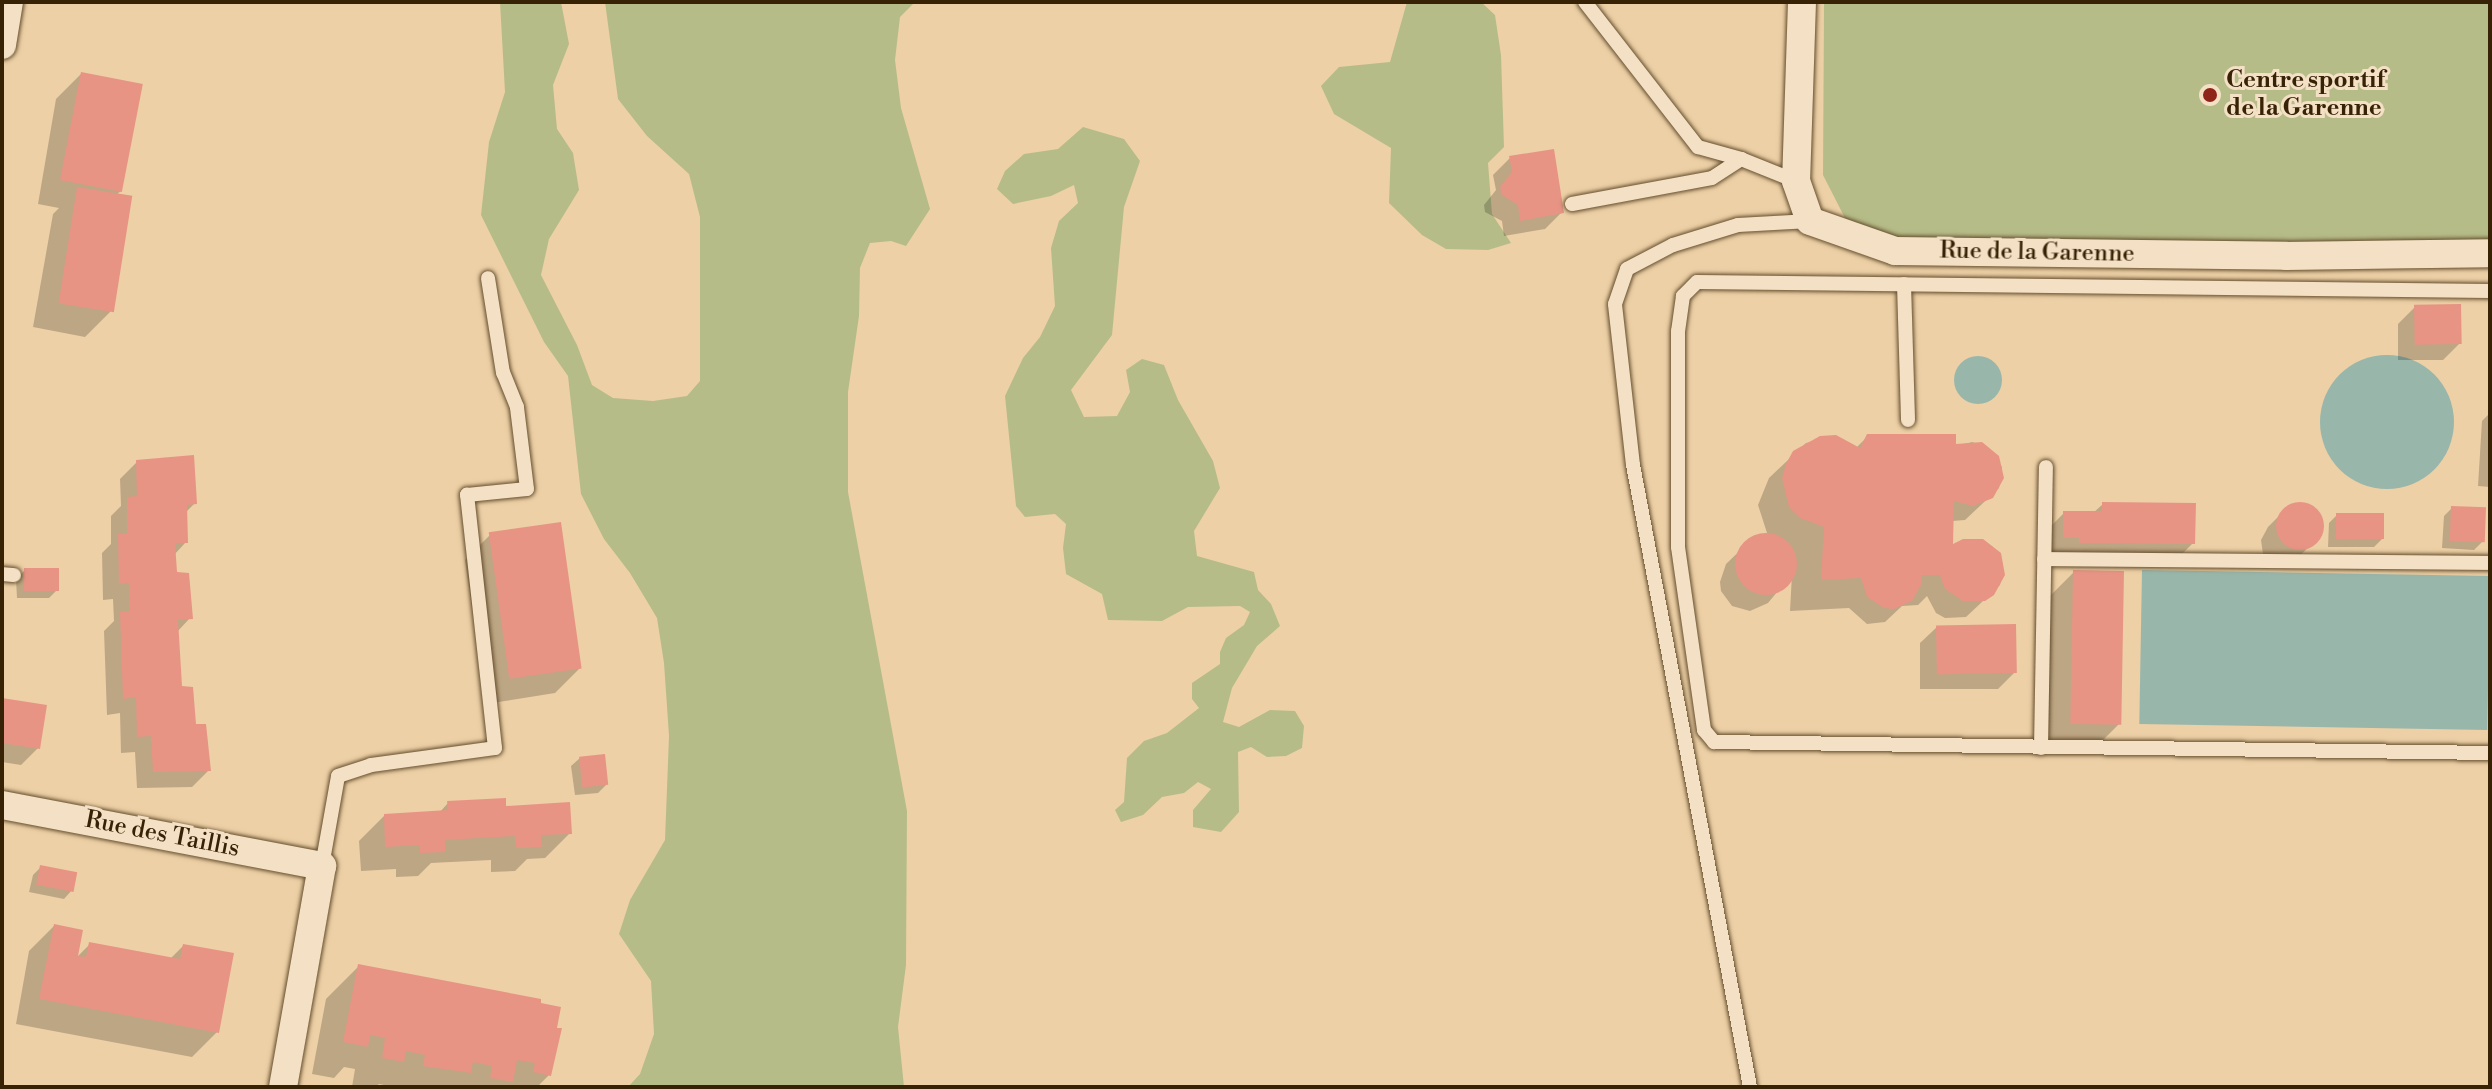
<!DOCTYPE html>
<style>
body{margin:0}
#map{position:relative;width:2492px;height:1089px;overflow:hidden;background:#edd0a6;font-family:"Libre Bodoni",serif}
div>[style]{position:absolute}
.green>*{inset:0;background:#b6bc88}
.water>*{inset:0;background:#99b6ab;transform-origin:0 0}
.round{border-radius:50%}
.shadow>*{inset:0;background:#0003}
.building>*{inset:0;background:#e79485;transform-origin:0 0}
.roads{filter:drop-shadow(0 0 2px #644e2d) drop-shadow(0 0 2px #644e2d)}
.lane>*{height:14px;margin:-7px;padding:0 7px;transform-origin:7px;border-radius:7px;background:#f3e0c5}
.street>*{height:28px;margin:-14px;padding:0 14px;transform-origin:14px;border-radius:14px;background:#f3e0c5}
.dots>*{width:22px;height:22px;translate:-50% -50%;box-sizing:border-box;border:4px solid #f3e0c5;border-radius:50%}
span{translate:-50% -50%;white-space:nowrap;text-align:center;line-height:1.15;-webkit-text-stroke:6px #f3e0c5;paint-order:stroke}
.poi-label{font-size:24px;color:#372205;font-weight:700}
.left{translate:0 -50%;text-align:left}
.street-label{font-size:24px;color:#372205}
.frame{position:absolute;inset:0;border:4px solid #372205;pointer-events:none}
</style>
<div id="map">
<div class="green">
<i style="clip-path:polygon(500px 2px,561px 2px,569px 44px,553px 85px,557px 129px,573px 153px,579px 190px,549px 239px,541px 275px,577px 345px,592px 385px,613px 398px,653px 401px,687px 396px,700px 381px,700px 217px,689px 174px,647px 136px,618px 99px,605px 2px,915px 2px,900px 17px,895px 60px,901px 108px,930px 209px,906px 246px,891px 241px,870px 243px,860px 268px,859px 316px,848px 392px,848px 492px,907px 811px,906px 965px,898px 1027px,904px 1087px,628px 1087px,640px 1074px,654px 1034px,651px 981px,619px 934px,630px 900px,665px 840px,669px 736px,664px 663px,657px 618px,630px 573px,604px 539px,581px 494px,568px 376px,544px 342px,481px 215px,489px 142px,505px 92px)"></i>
<i style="clip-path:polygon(1407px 2px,1481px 2px,1495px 15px,1501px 55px,1504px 147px,1488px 163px,1492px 214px,1511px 243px,1488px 250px,1446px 249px,1422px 235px,1389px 203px,1391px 148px,1334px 114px,1321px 86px,1339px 67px,1390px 62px)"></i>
<i style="clip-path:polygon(1824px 2px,2490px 2px,2490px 240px,1892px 244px,1847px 222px,1823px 175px)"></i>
<i style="clip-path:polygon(1083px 127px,1124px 139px,1140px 161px,1124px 207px,1112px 335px,1071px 390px,1084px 417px,1117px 416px,1130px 392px,1126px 370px,1142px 359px,1164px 365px,1178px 400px,1213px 461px,1220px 488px,1194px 531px,1197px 556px,1254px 572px,1258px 590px,1271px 604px,1280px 626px,1257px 646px,1232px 688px,1223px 722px,1239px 727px,1270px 710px,1295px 711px,1304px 726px,1302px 748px,1286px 756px,1267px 757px,1251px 747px,1238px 752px,1239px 812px,1221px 832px,1193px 827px,1193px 810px,1211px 789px,1198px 782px,1184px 793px,1162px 797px,1143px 815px,1121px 822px,1115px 810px,1124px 802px,1127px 758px,1144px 741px,1167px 733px,1199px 708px,1192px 699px,1192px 683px,1220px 664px,1220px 652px,1226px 638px,1244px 625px,1250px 612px,1240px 606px,1188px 607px,1162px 621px,1108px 620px,1102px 594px,1066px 574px,1063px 548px,1066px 524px,1055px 514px,1025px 517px,1016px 506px,1005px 396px,1023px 358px,1040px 337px,1055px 306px,1051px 248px,1059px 221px,1078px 203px,1074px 185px,1051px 196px,1013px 204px,997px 189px,1005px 171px,1024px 154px,1058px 149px)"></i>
</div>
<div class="water">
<i class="round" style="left:2320px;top:355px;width:134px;height:134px"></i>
<i class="round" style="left:1954px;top:356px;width:48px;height:48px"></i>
<i style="left:2142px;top:570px;width:348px;height:154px;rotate:1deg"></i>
</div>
<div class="shadow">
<i style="clip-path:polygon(81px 74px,122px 190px,116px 195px,110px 312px,85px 337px,33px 327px,53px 214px,59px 208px,38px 204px,56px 99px)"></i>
<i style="clip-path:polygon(1510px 158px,1562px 212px,1545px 229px,1504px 236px,1502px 221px,1485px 212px,1484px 205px,1496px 190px,1493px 175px)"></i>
<i style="clip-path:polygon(2415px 307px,2460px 343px,2443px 360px,2398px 360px,2398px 324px)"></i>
<i style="clip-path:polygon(2490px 413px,2490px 487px,2478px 486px,2482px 421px)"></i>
<i style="clip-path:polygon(1868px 436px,1954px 447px,1972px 442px,1990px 449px,2002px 467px,1999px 488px,1965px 520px,1952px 521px,1951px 547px,1973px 539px,1992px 546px,2003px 564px,2000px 585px,1966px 617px,1945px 618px,1936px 613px,1927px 596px,1918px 605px,1902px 606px,1885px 622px,1867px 624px,1849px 608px,1790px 611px,1792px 574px,1768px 603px,1750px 611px,1732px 606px,1721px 591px,1720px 582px,1726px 564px,1751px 540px,1768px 536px,1758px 505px,1769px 478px,1806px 443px,1835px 437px,1856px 448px)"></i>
<i style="clip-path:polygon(137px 462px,195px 503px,185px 513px,186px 542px,174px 555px,175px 574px,190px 618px,177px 632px,180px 688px,209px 770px,192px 787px,137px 788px,135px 752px,121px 753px,120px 713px,107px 715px,104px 631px,114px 621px,113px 599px,103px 600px,102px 553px,111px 544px,111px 516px,121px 506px,120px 479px)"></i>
<i style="clip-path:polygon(2103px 504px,2193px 543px,2176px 560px,2047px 554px,2047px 530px,2064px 513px,2093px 513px)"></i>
<i style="clip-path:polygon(2299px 504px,2318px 514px,2322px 526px,2311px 545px,2293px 562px,2263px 554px,2261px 540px,2268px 527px,2285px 510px)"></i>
<i style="clip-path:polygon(2452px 508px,2482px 542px,2474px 550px,2442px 548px,2444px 516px)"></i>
<i style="clip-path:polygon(2337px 515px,2382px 539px,2374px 547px,2328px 547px,2329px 523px)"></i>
<i style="clip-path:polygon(490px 535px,580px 668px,555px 693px,486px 704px,465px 560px)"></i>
<i style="clip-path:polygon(24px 571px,57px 590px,49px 598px,17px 598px,16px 579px)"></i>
<i style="clip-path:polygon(2074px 572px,2119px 724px,2094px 749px,2047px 748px,2049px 597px)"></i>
<i style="clip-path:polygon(1937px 627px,2015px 672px,1998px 689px,1920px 689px,1920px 643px)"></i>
<i style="clip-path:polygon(2px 700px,38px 748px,21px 765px,2px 762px)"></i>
<i style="clip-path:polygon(580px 758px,606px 785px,598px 793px,575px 795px,571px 766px)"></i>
<i style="clip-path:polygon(448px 803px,504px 808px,570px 833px,545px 858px,527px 859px,515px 871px,491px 872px,491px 860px,431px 863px,418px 876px,396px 877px,396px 869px,361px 871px,359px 841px,384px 816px,439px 813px)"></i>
<i style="clip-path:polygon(41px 867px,72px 890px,64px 899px,29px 892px,33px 875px)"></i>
<i style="clip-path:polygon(54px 926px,76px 958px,90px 944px,170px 959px,183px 946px,217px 1032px,192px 1057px,16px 1024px,29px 951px)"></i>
<i style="clip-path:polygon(358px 967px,539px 1000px,549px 1075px,537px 1087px,394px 1087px,379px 1084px,375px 1087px,352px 1087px,355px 1069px,344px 1067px,334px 1078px,312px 1074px,326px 999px)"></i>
</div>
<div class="building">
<i style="left:81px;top:72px;width:63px;height:110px;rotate:11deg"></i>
<i style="clip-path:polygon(1554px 149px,1564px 213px,1520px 221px,1518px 205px,1502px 195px,1500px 187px,1512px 172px,1509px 156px)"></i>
<i style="left:77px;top:187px;width:56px;height:118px;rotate:9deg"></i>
<i style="left:2461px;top:304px;width:40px;height:47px;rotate:89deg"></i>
<i style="clip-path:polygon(1867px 434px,1956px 434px,1956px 444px,1982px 442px,1999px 456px,2004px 478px,1993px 498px,1973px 506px,1954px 501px,1953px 544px,1963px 539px,1983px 539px,2001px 553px,2005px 575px,1994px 595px,1985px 601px,1963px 601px,1945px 589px,1940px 575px,1922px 575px,1922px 583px,1912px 601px,1894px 609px,1884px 608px,1867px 597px,1861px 578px,1821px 580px,1824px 527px,1800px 518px,1789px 507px,1782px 478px,1786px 464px,1793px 451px,1820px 436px,1836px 435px,1860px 448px)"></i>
<i style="clip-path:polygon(194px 455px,197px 504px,187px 505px,188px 543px,175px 543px,177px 572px,189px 573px,193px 619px,178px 620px,182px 686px,193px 687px,196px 724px,206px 724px,211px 771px,153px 772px,151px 736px,137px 737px,136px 697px,123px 699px,120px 612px,130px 611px,129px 583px,119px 584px,118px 534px,127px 534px,127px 497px,137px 496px,136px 460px)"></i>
<i style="clip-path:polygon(2102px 502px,2196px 503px,2195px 544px,2079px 543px,2079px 538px,2063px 538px,2063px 511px,2102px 511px)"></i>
<i class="round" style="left:2276px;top:502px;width:48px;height:48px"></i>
<i style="left:2451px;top:506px;width:35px;height:35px;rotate:2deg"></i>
<i style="left:2336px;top:513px;width:48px;height:26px"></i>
<i style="left:561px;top:522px;width:148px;height:73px;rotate:82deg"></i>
<i class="round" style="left:1735px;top:533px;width:62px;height:62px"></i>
<i style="left:59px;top:568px;width:23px;height:35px;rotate:90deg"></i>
<i style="left:2073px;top:570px;width:51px;height:154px;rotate:1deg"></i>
<i style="left:2016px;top:624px;width:49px;height:80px;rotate:89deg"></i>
<i style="clip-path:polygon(2px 698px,47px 705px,40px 749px,2px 743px)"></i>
<i style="left:605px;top:754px;width:31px;height:26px;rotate:84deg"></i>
<i style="clip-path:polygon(506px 798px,506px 806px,570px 802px,572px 834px,541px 835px,542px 847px,516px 848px,515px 836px,445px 840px,445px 852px,420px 853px,420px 845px,385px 847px,384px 814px,448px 810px,447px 801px)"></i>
<i style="left:40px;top:865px;width:38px;height:20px;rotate:11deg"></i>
<i style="clip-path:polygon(54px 924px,83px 930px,78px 956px,86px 957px,89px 942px,180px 959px,183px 944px,234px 953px,219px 1033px,39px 999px)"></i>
<i style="clip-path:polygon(358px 964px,541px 999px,541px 1003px,561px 1007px,557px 1028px,562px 1028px,551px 1076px,533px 1072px,535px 1063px,517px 1060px,513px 1082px,490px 1078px,492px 1066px,473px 1062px,471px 1073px,423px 1066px,425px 1055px,406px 1051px,404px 1062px,382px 1058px,385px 1038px,370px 1035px,368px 1047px,343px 1042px)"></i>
</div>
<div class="roads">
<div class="lane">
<i style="left:1585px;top:2px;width:184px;rotate:52.1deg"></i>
<i style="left:1698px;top:147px;width:45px;rotate:15.6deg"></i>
<i style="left:1741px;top:159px;width:59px;rotate:21.8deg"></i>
<i style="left:1572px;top:204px;width:142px;rotate:-10.5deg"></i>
<i style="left:1712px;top:178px;width:35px;rotate:-33deg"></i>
<i style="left:1904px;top:284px;width:136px;rotate:88.3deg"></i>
<i style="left:2490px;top:291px;width:793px;rotate:-179.35deg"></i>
<i style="left:1697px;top:282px;width:20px;rotate:135deg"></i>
<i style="left:1683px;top:296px;width:35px;rotate:98deg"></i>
<i style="left:1678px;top:331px;width:216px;rotate:90deg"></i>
<i style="left:1678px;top:547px;width:185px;rotate:81.9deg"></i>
<i style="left:1704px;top:730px;width:16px;rotate:50deg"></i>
<i style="left:1714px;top:742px;width:776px;rotate:0.81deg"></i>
<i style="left:2044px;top:559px;width:446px;rotate:0.5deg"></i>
<i style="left:2px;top:574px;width:12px;rotate:5deg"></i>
<i style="left:2041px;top:748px;width:281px;rotate:-89deg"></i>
<i style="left:322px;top:866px;width:91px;rotate:-79.9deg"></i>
<i style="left:338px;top:776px;width:35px;rotate:-18deg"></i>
<i style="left:371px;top:765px;width:125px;rotate:-7.8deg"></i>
<i style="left:495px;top:748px;width:255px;rotate:-96.3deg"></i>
<i style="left:467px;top:495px;width:60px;rotate:-5.7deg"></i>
<i style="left:527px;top:489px;width:83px;rotate:-97deg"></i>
<i style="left:517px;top:407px;width:37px;rotate:-112deg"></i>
<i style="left:503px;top:373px;width:96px;rotate:-99deg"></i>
<i style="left:1750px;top:1087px;width:633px;rotate:-100.65deg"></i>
<i style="left:1633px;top:465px;width:162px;rotate:-96.4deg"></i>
<i style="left:1615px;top:304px;width:37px;rotate:-71deg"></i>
<i style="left:1627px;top:269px;width:52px;rotate:-27.6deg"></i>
<i style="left:1673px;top:245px;width:68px;rotate:-17.1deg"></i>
<i style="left:1738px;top:225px;width:72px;rotate:-3.2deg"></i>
</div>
<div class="street">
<i style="left:1802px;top:2px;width:179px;rotate:91.9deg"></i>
<i style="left:1796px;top:181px;width:42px;rotate:70.7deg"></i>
<i style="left:1810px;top:221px;width:90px;rotate:19.4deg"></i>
<i style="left:1895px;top:251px;width:391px;rotate:0.7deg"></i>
<i style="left:2286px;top:256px;width:204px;rotate:-0.8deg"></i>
<i style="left:2px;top:45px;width:44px;rotate:-80.8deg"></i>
<i style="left:2px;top:805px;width:326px;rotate:10.8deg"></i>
<i style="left:322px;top:866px;width:224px;rotate:100deg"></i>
</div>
</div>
<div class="dots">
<i style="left:2210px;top:95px;background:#8f2418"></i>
</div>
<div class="poi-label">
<span class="left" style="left:2226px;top:95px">Centre sportif<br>de la Garenne</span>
</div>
<div class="street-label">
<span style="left:2037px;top:253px;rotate:1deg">Rue de la Garenne</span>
<span style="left:162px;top:835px;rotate:11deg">Rue des Taillis</span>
</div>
<div class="frame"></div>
</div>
